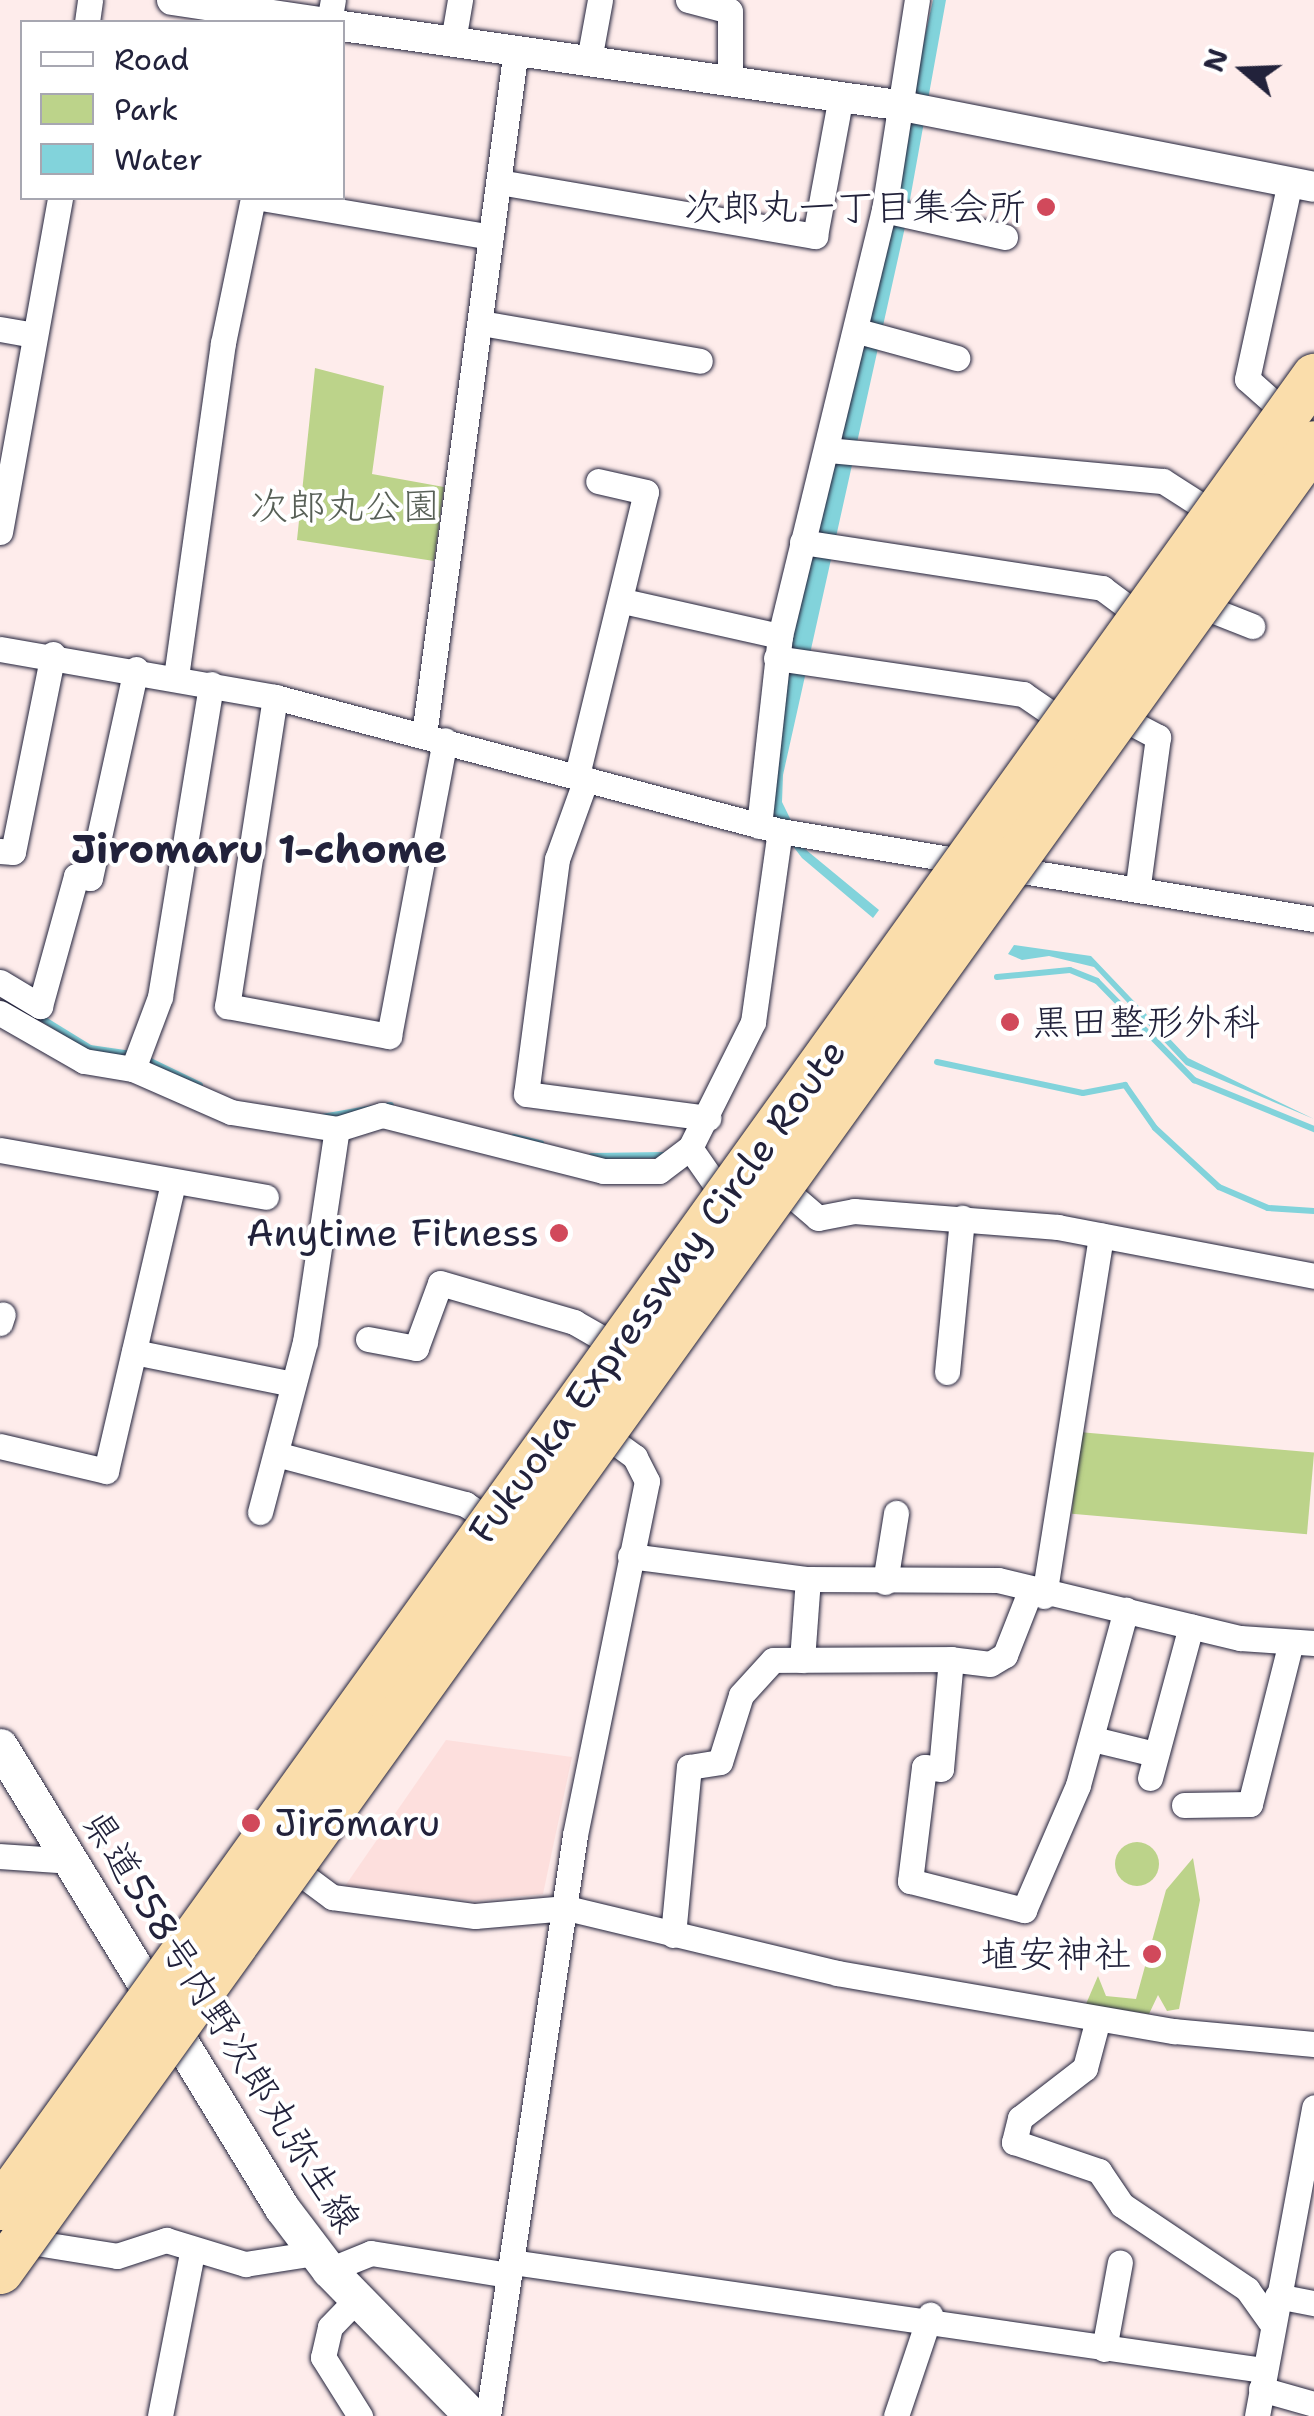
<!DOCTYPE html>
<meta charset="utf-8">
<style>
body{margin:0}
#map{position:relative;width:1314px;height:2416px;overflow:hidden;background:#feeceb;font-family:"Shantell Sans","Klee One",sans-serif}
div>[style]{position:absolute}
.built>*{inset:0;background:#fddfdd}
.green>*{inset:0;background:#bcd38a;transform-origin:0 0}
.round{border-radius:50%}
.water>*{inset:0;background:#82d3db}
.stream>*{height:6px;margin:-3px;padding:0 3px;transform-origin:3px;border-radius:3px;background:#82d3db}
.roads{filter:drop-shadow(0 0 2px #22223b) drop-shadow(0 0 2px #22223b)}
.minor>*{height:25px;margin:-12.5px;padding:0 12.5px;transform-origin:12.5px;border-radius:12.5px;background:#fff}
.tertiary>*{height:30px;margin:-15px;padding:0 15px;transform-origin:15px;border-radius:15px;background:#fff}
.secondary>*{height:35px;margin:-17.5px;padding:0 17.5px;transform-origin:17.5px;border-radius:17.5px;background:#fff}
.bridges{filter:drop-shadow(0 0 2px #22223b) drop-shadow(0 0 2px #22223b)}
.motorway-bridge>*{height:45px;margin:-22.5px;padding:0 22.5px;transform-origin:22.5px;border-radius:22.5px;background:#faddab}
.dots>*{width:28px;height:28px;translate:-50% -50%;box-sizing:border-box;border:5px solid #fff;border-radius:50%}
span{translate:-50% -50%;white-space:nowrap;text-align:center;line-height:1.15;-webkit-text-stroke:8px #fff;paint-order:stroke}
.poi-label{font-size:38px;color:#22223b}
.right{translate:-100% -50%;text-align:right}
.left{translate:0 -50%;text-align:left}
.park-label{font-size:38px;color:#586057}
.street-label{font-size:38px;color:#22223b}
.neighbourhood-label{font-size:40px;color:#22223b;font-weight:700}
.legend{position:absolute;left:20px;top:20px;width:325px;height:180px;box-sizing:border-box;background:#fff;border:2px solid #a7a7b1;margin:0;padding:12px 18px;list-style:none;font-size:30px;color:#22223b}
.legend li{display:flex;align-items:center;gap:20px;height:50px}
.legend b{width:50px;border:2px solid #a7a7b1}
.north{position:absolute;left:1194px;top:20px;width:100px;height:100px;-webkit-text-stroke:8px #fff;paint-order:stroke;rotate:289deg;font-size:28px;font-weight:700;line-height:40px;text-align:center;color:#22223b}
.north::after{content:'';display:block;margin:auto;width:35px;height:45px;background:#22223b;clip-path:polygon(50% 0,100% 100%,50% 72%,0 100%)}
</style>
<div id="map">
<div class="built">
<i style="clip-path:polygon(446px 1740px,572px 1757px,543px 1894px,476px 1901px,345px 1886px)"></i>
</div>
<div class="green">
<i style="clip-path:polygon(315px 368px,384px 386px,372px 474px,444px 487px,434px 561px,297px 540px)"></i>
<i style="left:1079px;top:1432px;width:236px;height:82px;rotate:5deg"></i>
<i class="round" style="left:1115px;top:1842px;width:44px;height:44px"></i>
<i style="clip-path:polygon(1193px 1858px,1200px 1900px,1179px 2009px,1167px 2011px,1158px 1995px,1149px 2014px,1086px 2004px,1098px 1976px,1106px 1996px,1136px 1999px,1166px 1890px)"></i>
</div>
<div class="water">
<i style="clip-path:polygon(933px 0,946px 0,905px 227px,783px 775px,782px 802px,805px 849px,879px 910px,873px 918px,802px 858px,770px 816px,790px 644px)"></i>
<i style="clip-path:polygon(1014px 945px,1091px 956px,1188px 1058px,1314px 1119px,1186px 1065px,1094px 967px,1049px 956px,1022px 960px,1008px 954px)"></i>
</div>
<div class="stream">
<i style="left:997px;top:977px;width:73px;rotate:-5.5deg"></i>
<i style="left:1070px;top:970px;width:29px;rotate:22deg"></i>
<i style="left:1097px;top:981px;width:139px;rotate:45.6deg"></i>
<i style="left:1194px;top:1080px;width:130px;rotate:22.2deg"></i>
<i style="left:35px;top:1014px;width:65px;rotate:31.7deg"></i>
<i style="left:90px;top:1048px;width:42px;rotate:8.1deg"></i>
<i style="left:144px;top:1058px;width:62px;rotate:25.7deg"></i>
<i style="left:937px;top:1062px;width:149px;rotate:12deg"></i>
<i style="left:1083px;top:1093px;width:43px;rotate:-10.8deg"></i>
<i style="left:1125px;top:1085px;width:52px;rotate:55.1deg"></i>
<i style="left:1155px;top:1128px;width:87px;rotate:42.7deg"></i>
<i style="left:1219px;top:1187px;width:53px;rotate:23.2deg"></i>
<i style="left:1268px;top:1208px;width:46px;rotate:3.7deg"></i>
<i style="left:322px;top:1117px;width:70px;rotate:-9.9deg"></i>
<i style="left:514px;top:1137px;width:28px;rotate:13deg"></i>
<i style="left:592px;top:1156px;width:72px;rotate:-0.8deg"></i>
</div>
<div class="roads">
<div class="minor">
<i style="left:688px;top:0;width:43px;rotate:14.7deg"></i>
<i style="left:730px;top:11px;width:68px;rotate:90deg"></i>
<i style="left:87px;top:22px;width:22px;rotate:-82deg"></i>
<i style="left:329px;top:22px;width:22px;rotate:-80deg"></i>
<i style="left:453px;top:41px;width:42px;rotate:-80.3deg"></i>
<i style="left:589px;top:60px;width:61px;rotate:-79.6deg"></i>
<i style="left:499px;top:182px;width:321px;rotate:9.7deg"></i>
<i style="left:815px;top:236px;width:142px;rotate:-79.5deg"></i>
<i style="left:261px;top:198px;width:233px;rotate:9.6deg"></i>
<i style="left:884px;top:210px;width:124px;rotate:12.6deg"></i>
<i style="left:481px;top:323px;width:222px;rotate:9.8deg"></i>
<i style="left:0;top:329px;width:34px;rotate:10deg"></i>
<i style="left:858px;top:331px;width:103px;rotate:15.3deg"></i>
<i style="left:1283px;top:411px;width:48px;rotate:-138.4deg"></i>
<i style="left:1247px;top:379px;width:202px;rotate:-77.7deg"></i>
<i style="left:828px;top:450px;width:336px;rotate:5.3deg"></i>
<i style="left:1163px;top:481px;width:56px;rotate:32.6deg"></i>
<i style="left:0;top:532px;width:339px;rotate:-79.8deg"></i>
<i style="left:802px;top:542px;width:304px;rotate:8.7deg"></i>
<i style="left:1102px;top:588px;width:44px;rotate:36.6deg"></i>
<i style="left:623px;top:601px;width:161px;rotate:12.6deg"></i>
<i style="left:1204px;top:607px;width:52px;rotate:21.6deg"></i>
<i style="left:0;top:649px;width:279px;rotate:9.9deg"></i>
<i style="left:275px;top:697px;width:522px;rotate:14.86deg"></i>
<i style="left:780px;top:831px;width:541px;rotate:9.36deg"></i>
<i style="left:776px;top:658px;width:250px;rotate:8.3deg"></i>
<i style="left:1023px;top:694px;width:46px;rotate:34.4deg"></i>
<i style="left:176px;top:677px;width:337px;rotate:-82deg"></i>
<i style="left:223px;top:343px;width:148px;rotate:-78.3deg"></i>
<i style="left:275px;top:697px;width:313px;rotate:98.8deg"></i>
<i style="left:227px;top:1006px;width:165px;rotate:10.5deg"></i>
<i style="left:389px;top:1036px;width:301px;rotate:-79.3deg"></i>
<i style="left:1122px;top:718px;width:41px;rotate:27.8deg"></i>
<i style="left:1158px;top:737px;width:148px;rotate:97.7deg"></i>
<i style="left:424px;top:735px;width:692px;rotate:-82.36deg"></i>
<i style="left:577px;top:775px;width:291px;rotate:-76.3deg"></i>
<i style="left:646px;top:492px;width:49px;rotate:-167.1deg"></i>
<i style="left:586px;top:779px;width:85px;rotate:109.9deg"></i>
<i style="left:557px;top:859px;width:237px;rotate:97.5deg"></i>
<i style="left:526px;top:1094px;width:184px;rotate:7.5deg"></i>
<i style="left:759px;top:826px;width:191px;rotate:-83.7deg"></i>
<i style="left:780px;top:636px;width:439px;rotate:-76.3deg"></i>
<i style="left:884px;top:210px;width:213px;rotate:-81.1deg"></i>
<i style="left:0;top:851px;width:13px;rotate:4deg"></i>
<i style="left:13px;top:852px;width:202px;rotate:-78.6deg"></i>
<i style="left:0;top:982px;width:47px;rotate:31deg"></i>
<i style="left:40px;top:1006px;width:135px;rotate:-74.5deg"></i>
<i style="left:76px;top:876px;width:14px;rotate:8deg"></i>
<i style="left:90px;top:878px;width:214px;rotate:-77.6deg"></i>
<i style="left:0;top:1013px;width:97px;rotate:29.7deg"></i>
<i style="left:84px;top:1061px;width:50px;rotate:9.3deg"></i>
<i style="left:133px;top:1069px;width:107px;rotate:23.7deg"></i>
<i style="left:231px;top:1112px;width:107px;rotate:9.1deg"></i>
<i style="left:337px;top:1129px;width:47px;rotate:-17.3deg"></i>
<i style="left:382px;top:1115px;width:228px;rotate:14.2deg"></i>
<i style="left:603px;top:1171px;width:56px"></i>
<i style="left:659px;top:1171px;width:39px;rotate:-37deg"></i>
<i style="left:690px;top:1148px;width:141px;rotate:-63.4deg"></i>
<i style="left:753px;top:1022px;width:193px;rotate:-82deg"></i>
<i style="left:133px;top:1069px;width:77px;rotate:-69.4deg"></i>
<i style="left:160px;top:997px;width:317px;rotate:-80.7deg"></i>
<i style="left:690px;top:1148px;width:56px;rotate:55.2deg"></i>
<i style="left:0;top:1150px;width:270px;rotate:10deg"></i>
<i style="left:783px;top:1188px;width:46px;rotate:40.6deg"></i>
<i style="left:818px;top:1218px;width:37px;rotate:-11deg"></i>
<i style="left:854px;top:1211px;width:205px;rotate:4.5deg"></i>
<i style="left:1058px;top:1227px;width:261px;rotate:10.8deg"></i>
<i style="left:0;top:1323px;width:9px;rotate:-72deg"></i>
<i style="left:368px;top:1339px;width:49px;rotate:10.6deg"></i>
<i style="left:416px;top:1348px;width:69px;rotate:-69.7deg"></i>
<i style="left:440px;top:1283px;width:140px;rotate:16.2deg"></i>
<i style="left:574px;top:1322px;width:46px;rotate:29.9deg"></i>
<i style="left:134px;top:1352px;width:161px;rotate:11.4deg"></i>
<i style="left:947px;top:1372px;width:155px;rotate:-84.4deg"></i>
<i style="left:0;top:1446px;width:109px;rotate:13.3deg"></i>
<i style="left:106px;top:1471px;width:297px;rotate:-76.9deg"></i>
<i style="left:276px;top:1454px;width:196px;rotate:14.8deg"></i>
<i style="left:465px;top:1504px;width:27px;rotate:33deg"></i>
<i style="left:260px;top:1512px;width:176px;rotate:-75.2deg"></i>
<i style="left:305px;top:1342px;width:215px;rotate:-81.5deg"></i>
<i style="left:630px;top:1556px;width:179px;rotate:7.4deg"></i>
<i style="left:808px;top:1579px;width:190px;rotate:0.3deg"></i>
<i style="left:998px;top:1580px;width:249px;rotate:13.5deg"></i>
<i style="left:1240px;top:1638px;width:74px;rotate:3.9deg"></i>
<i style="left:885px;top:1582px;width:70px;rotate:-80.9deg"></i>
<i style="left:1029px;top:1594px;width:66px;rotate:111.5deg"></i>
<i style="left:1005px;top:1655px;width:17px;rotate:149deg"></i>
<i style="left:990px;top:1664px;width:39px;rotate:-173deg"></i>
<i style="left:951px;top:1659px;width:110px;rotate:95.2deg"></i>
<i style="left:941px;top:1769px;width:17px;rotate:-173deg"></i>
<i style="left:924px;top:1767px;width:115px;rotate:97deg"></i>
<i style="left:910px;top:1881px;width:118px;rotate:14.3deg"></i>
<i style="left:1024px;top:1910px;width:136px;rotate:-66.6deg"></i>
<i style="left:1078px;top:1785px;width:182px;rotate:-74.7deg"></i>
<i style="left:1044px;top:1596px;width:365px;rotate:-81deg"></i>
<i style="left:802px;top:1660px;width:81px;rotate:-85.8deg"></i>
<i style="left:1093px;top:1739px;width:64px;rotate:13.6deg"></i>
<i style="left:1150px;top:1778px;width:157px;rotate:-74.9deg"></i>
<i style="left:1184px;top:1805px;width:66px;rotate:-0.9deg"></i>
<i style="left:1250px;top:1804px;width:167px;rotate:-75.8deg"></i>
<i style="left:0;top:1856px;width:71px;rotate:4deg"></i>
<i style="left:293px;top:1868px;width:49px;rotate:36.6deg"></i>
<i style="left:332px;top:1897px;width:144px;rotate:7.6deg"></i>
<i style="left:475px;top:1916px;width:92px;rotate:-5deg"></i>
<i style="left:567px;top:1908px;width:278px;rotate:13.5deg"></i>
<i style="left:837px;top:1973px;width:342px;rotate:9.8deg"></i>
<i style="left:1174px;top:2031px;width:141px;rotate:5.3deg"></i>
<i style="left:673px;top:1935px;width:169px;rotate:-84.6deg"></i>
<i style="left:689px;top:1767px;width:31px;rotate:-9deg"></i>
<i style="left:720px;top:1762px;width:70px;rotate:-72.6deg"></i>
<i style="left:741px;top:1695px;width:47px;rotate:-47.6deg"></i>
<i style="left:773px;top:1660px;width:178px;rotate:-0.3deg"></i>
<i style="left:1098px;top:2019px;width:51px;rotate:104.9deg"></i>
<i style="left:1085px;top:2068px;width:82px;rotate:142.4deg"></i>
<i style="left:1020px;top:2118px;width:25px;rotate:104deg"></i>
<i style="left:1014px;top:2142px;width:90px;rotate:18.8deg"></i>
<i style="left:1099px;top:2171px;width:41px;rotate:55.9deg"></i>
<i style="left:1122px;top:2205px;width:151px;rotate:33.9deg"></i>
<i style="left:1247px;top:2289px;width:43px;rotate:54.5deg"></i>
<i style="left:30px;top:2242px;width:88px;rotate:9.1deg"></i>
<i style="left:117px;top:2256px;width:52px;rotate:-18.1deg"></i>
<i style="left:166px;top:2240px;width:83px;rotate:16.9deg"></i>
<i style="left:245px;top:2264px;width:71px;rotate:-8.9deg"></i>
<i style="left:512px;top:2262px;width:758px;rotate:8.19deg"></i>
<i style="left:329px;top:2270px;width:45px;rotate:-22deg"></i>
<i style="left:371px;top:2253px;width:140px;rotate:9.1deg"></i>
<i style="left:1277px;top:2296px;width:38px;rotate:11deg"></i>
<i style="left:357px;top:2299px;width:39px;rotate:134deg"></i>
<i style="left:330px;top:2327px;width:31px;rotate:103deg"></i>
<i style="left:323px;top:2357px;width:70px;rotate:57.9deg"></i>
<i style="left:1104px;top:2349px;width:88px;rotate:-79.6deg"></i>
<i style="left:1261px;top:2389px;width:55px;rotate:15.8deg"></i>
<i style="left:160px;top:2416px;width:166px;rotate:-78.9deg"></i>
<i style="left:488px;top:2416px;width:587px;rotate:-81.48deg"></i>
<i style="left:575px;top:1835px;width:361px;rotate:-78.5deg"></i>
<i style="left:647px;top:1481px;width:27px;rotate:-117deg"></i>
<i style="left:635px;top:1457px;width:37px;rotate:-144deg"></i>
<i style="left:896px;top:2416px;width:107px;rotate:-71.4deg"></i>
<i style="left:1257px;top:2416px;width:314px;rotate:-79.5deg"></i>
</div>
<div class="tertiary">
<i style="left:172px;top:0;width:150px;rotate:8.5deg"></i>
<i style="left:342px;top:26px;width:561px;rotate:8.1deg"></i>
<i style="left:897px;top:105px;width:425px;rotate:11.1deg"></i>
</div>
<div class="secondary">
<i style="left:0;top:1746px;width:541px;rotate:58.6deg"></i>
<i style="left:282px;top:2208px;width:78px;rotate:52.8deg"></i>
<i style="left:329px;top:2270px;width:204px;rotate:45.6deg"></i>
</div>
</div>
<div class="bridges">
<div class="motorway-bridge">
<i style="left:0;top:2207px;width:2254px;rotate:-54.34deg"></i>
<i style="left:0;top:2271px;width:2251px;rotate:-54.29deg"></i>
</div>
</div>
<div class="dots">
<i style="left:1046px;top:207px;background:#d1495b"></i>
<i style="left:1010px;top:1022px;background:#d1495b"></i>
<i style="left:559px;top:1233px;background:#d1495b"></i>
<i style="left:251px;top:1823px;background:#d1495b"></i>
<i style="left:1152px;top:1954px;background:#d1495b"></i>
</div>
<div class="poi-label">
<span class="right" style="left:1026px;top:207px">次郎丸一丁目集会所</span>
<span class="left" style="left:1032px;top:1022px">黒田整形外科</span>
<span class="right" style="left:539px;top:1233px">Anytime Fitness</span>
<span class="left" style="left:274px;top:1823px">Jirōmaru</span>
<span class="right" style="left:1132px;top:1954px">埴安神社</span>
</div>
<div class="park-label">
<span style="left:345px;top:506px">次郎丸公園</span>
</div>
<div class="street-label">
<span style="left:657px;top:1291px;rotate:-54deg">Fukuoka Expressway Circle Route</span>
<span style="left:222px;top:2021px;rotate:58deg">県道558号内野次郎丸弥生線</span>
</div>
<div class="neighbourhood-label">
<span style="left:259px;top:849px">Jiromaru 1-chome</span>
</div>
<ul class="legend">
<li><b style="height:12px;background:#fff"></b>Road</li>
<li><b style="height:28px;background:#bcd38a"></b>Park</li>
<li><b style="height:28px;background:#82d3db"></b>Water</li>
</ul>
<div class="north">N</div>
</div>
